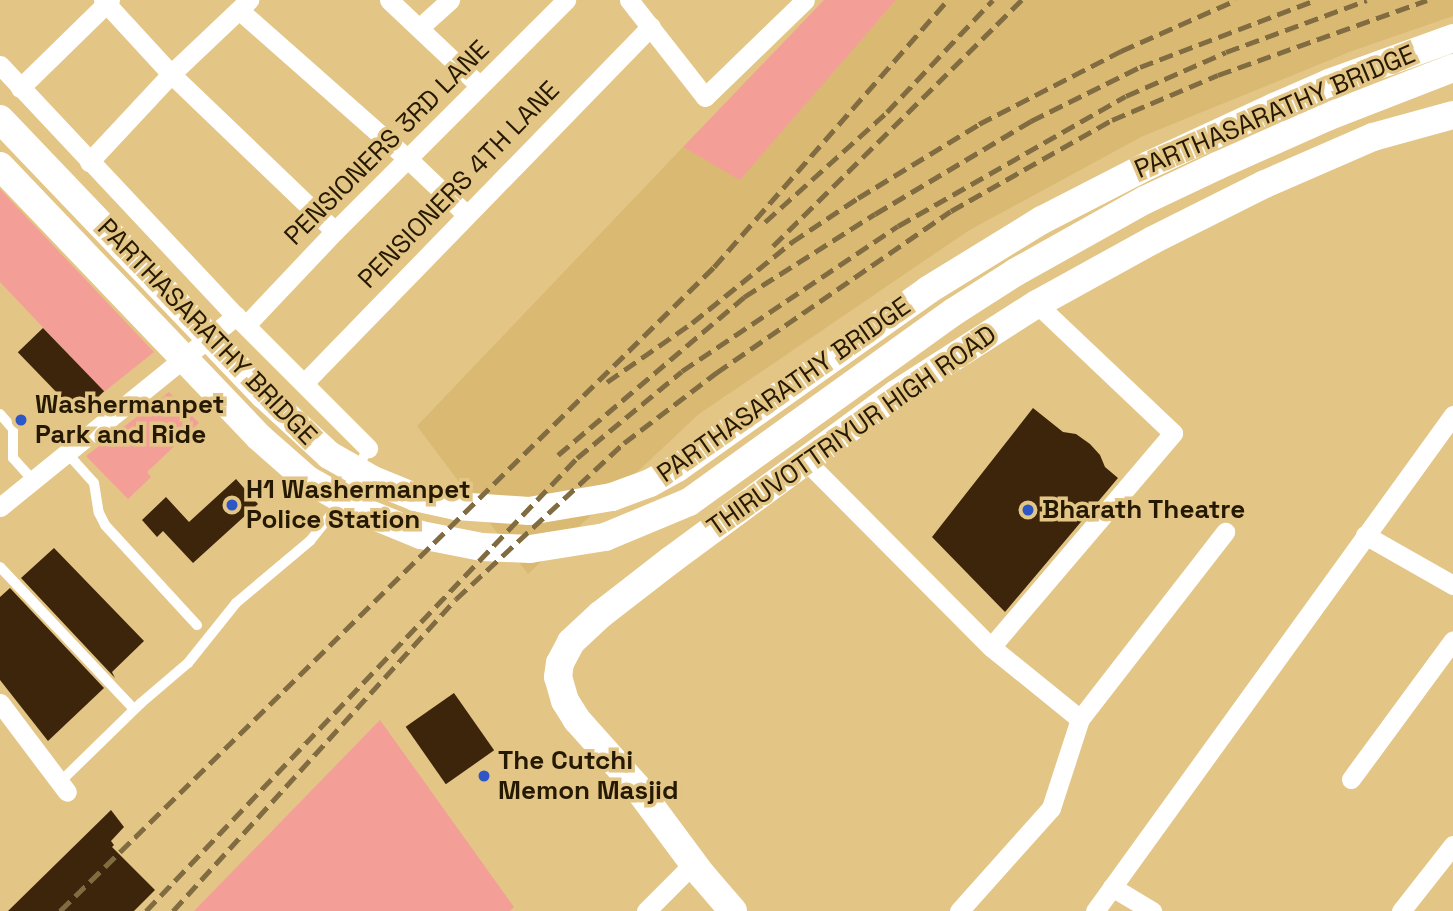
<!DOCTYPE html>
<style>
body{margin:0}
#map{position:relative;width:1453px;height:911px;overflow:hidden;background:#e3c586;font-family:"Space Grotesk",sans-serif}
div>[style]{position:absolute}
.built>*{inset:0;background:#dab972}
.green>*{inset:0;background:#f39f98}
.building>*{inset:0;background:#3c250b;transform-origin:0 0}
.lane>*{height:10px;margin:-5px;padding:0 5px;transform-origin:5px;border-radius:5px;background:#fff}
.street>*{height:19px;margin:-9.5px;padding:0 9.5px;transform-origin:9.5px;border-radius:9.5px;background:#fff}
.secondary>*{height:28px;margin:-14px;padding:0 14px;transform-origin:14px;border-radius:14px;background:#fff}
.rail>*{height:5px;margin-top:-2.5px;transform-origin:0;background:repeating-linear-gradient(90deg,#816c41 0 14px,transparent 0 21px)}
.dots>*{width:19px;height:19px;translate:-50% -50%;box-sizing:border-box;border:4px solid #e3c586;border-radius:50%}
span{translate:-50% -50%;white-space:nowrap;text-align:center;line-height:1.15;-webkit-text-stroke:7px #e3c586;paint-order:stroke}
.street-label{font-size:26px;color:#251901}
.poi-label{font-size:26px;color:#251901;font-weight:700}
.left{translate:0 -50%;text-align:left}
</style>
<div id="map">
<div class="built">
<i style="clip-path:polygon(896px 0,1453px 0,1453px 16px,1352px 51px,1141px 137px,968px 231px,699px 414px,528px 574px,417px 426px,683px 147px,740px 179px)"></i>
</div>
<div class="green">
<i style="clip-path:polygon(824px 0,896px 0,740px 180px,683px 147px)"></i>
<i style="clip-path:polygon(0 189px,154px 352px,104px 392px,0 282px)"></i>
<i style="clip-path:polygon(169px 392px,199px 423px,147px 472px,151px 477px,128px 499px,86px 456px)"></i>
<i style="clip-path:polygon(380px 720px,514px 907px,510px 911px,194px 911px)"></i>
</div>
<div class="building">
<i style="left:43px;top:328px;width:88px;height:35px;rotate:46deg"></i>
<i style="clip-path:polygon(1033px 408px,1063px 432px,1076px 434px,1090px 444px,1100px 455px,1105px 467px,1118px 478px,1005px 612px,932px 537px)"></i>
<i style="clip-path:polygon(236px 479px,258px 504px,193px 563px,163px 531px,157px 537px,142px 520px,166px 497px,189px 522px)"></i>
<i style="clip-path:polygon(54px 548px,144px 641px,112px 672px,115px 678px,21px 578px)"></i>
<i style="clip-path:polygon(10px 588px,104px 688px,48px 741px,0 680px,0 597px)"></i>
<i style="left:454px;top:693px;width:70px;height:59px;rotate:55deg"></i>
<i style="clip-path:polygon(111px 810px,124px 827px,111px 841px,114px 845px,112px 847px,155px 890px,134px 911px,8px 911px)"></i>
</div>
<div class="lane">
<i style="left:0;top:414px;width:20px;rotate:49deg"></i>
<i style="left:13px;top:429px;width:29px;rotate:90deg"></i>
<i style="left:13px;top:458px;width:30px;rotate:48deg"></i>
<i style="left:67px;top:453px;width:40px;rotate:48deg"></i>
<i style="left:94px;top:483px;width:30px;rotate:81deg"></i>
<i style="left:99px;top:513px;width:13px;rotate:63deg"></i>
<i style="left:105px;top:525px;width:136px;rotate:47.4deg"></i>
<i style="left:0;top:567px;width:195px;rotate:46.7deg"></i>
<i style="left:60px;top:782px;width:113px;rotate:-44.3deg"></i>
<i style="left:141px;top:703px;width:62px;rotate:-40.4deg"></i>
<i style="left:188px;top:663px;width:77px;rotate:-51.3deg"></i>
<i style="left:236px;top:603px;width:97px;rotate:-40deg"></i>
<i style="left:310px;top:541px;width:50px;rotate:-51.5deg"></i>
<i style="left:341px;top:502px;width:60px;rotate:-63.4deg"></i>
</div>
<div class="street">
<i style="left:103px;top:0;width:100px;rotate:47.4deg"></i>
<i style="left:171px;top:74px;width:227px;rotate:43.8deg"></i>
<i style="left:389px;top:0;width:124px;rotate:43.4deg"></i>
<i style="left:629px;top:0;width:123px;rotate:51.9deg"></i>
<i style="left:705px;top:97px;width:139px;rotate:-44.1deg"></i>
<i style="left:239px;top:10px;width:225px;rotate:41.4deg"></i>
<i style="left:408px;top:159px;width:80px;rotate:43.5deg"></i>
<i style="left:419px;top:28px;width:42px;rotate:-42.1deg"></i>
<i style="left:0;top:65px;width:345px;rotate:46.8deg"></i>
<i style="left:236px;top:316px;width:187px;rotate:45deg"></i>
<i style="left:20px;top:88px;width:126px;rotate:-44.4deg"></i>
<i style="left:89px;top:162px;width:120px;rotate:-47deg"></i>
<i style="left:171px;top:74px;width:108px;rotate:-43.5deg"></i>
<i style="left:247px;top:324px;width:128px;rotate:-46.6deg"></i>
<i style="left:335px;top:231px;width:327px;rotate:-45deg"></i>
<i style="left:305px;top:382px;width:496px;rotate:-45.8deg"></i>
<i style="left:806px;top:461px;width:262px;rotate:45.2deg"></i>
<i style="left:991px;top:647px;width:114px;rotate:39deg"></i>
<i style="left:0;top:507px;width:304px;rotate:-39deg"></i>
<i style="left:1365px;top:535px;width:101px;rotate:29.6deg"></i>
<i style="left:991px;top:647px;width:281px;rotate:-49.6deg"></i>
<i style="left:1173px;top:433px;width:187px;rotate:-136.5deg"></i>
<i style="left:0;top:703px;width:111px;rotate:53deg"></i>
<i style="left:1351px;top:779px;width:172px;rotate:-53.7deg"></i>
<i style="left:1112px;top:887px;width:47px;rotate:31deg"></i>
<i style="left:646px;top:911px;width:66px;rotate:-45deg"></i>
<i style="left:959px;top:911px;width:138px;rotate:-48.2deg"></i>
<i style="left:1051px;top:808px;width:94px;rotate:-72deg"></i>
<i style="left:1080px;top:719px;width:237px;rotate:-52.2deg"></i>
<i style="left:1095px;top:911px;width:612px;rotate:-54.18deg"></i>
<i style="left:1401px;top:911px;width:84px;rotate:-51.8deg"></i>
</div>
<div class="secondary">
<i style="left:0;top:119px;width:381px;rotate:46.3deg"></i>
<i style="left:263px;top:394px;width:90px;rotate:42.7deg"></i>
<i style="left:329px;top:455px;width:51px;rotate:29.6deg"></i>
<i style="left:373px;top:480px;width:45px;rotate:22deg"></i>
<i style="left:415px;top:497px;width:42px;rotate:12.4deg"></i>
<i style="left:456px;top:506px;width:73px;rotate:3.9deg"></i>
<i style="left:529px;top:511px;width:84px;rotate:-9.6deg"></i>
<i style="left:612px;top:497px;width:40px;rotate:-20.2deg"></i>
<i style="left:650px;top:483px;width:31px;rotate:-29deg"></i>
<i style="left:677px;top:468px;width:308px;rotate:-35.3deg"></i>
<i style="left:928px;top:290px;width:134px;rotate:-31.6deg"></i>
<i style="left:1042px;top:220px;width:120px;rotate:-27.2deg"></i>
<i style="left:1149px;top:165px;width:138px;rotate:-24.9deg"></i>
<i style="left:1274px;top:107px;width:60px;rotate:-23.6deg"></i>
<i style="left:1329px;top:83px;width:132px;rotate:-19.9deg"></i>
<i style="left:0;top:166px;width:375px;rotate:46.3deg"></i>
<i style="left:259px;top:437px;width:65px;rotate:41.3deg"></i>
<i style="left:308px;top:480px;width:68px;rotate:29.2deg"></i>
<i style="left:367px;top:513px;width:58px;rotate:22.2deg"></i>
<i style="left:421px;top:535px;width:62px;rotate:11.1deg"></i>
<i style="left:482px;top:547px;width:48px;rotate:2.4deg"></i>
<i style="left:530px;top:549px;width:76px;rotate:-9.1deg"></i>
<i style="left:605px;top:537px;width:91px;rotate:-22.6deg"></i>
<i style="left:689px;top:502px;width:327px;rotate:-35.7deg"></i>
<i style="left:955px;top:311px;width:72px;rotate:-32.6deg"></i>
<i style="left:1016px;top:272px;width:148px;rotate:-29.2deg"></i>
<i style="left:1145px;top:200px;width:80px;rotate:-25.3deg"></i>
<i style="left:1217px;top:166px;width:120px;rotate:-24deg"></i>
<i style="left:1327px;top:117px;width:135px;rotate:-21.3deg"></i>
<i style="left:733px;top:911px;width:48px;rotate:-130.7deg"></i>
<i style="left:702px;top:875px;width:111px;rotate:-126.6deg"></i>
<i style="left:636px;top:786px;width:89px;rotate:-131.8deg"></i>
<i style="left:577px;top:720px;width:22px;rotate:-122deg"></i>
<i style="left:565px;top:701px;width:25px;rotate:-106deg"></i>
<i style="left:558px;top:677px;width:14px;rotate:-82deg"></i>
<i style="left:560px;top:663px;width:24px;rotate:-62deg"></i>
<i style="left:571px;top:642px;width:40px;rotate:-43deg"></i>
<i style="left:600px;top:615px;width:90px;rotate:-37.8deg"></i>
<i style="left:671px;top:560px;width:280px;rotate:-36.4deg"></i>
<i style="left:896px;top:394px;width:167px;rotate:-32.6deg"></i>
<i style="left:1037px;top:304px;width:132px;rotate:-28.9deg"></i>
<i style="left:1153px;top:240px;width:125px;rotate:-26.6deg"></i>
<i style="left:1265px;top:184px;width:118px;rotate:-23.5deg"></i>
<i style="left:1373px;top:137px;width:83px;rotate:-15.4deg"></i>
</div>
<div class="rail">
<i style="left:765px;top:222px;width:164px;rotate:-42deg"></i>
<i style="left:887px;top:112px;width:154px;rotate:-46.6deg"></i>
<i style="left:773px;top:246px;width:350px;rotate:-44.7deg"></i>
<i style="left:607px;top:382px;width:103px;rotate:-34.8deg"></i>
<i style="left:692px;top:323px;width:129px;rotate:-39deg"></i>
<i style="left:792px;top:242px;width:79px;rotate:-33.7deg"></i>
<i style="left:858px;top:198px;width:142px;rotate:-31.4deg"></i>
<i style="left:979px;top:124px;width:160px;rotate:-27.2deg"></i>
<i style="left:1121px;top:51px;width:126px;rotate:-23.9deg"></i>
<i style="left:558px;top:455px;width:244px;rotate:-40.3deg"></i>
<i style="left:744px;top:297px;width:155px;rotate:-32.4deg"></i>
<i style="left:875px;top:214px;width:182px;rotate:-30.8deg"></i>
<i style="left:1031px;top:121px;width:122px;rotate:-26.4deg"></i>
<i style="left:1140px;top:67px;width:187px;rotate:-20.9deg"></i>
<i style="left:60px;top:911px;width:918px;rotate:-44.56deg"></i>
<i style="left:714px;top:267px;width:355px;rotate:-48.8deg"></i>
<i style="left:146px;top:911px;width:625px;rotate:-46.43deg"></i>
<i style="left:577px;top:458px;width:136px;rotate:-39.6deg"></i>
<i style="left:682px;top:371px;width:260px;rotate:-33.9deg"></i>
<i style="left:898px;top:226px;width:262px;rotate:-29.7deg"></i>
<i style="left:1126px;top:96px;width:109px;rotate:-23.7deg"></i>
<i style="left:1226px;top:52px;width:150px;rotate:-20.2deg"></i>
<i style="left:173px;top:911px;width:421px;rotate:-47.8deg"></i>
<i style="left:456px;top:599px;width:229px;rotate:-42.9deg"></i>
<i style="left:624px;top:443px;width:116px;rotate:-37.3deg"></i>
<i style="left:716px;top:373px;width:285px;rotate:-34.6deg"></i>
<i style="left:951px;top:211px;width:185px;rotate:-29.5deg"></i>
<i style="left:1112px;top:120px;width:115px;rotate:-23deg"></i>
<i style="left:1218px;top:75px;width:222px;rotate:-19.7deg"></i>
</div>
<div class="dots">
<i style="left:21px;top:420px;background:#2d57c6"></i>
<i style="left:232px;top:505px;background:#2d57c6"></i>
<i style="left:1028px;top:510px;background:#2d57c6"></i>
<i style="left:484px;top:776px;background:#2d57c6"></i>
</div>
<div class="street-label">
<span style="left:1275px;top:112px;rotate:-23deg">PARTHASARATHY BRIDGE</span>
<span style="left:387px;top:143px;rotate:-45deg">PENSIONERS 3RD LANE</span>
<span style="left:459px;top:185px;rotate:-46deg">PENSIONERS 4TH LANE</span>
<span style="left:207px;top:332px;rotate:46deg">PARTHASARATHY BRIDGE</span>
<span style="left:784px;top:390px;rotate:-35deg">PARTHASARATHY BRIDGE</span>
<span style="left:852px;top:431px;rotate:-35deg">THIRUVOTTRIYUR HIGH ROAD</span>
</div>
<div class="poi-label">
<span class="left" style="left:35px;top:420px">Washermanpet<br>Park and Ride</span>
<span class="left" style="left:246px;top:505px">H1 Washermanpet<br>Police Station</span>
<span class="left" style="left:1042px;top:510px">Bharath Theatre</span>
<span class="left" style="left:498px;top:776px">The Cutchi<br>Memon Masjid</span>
</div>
</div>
